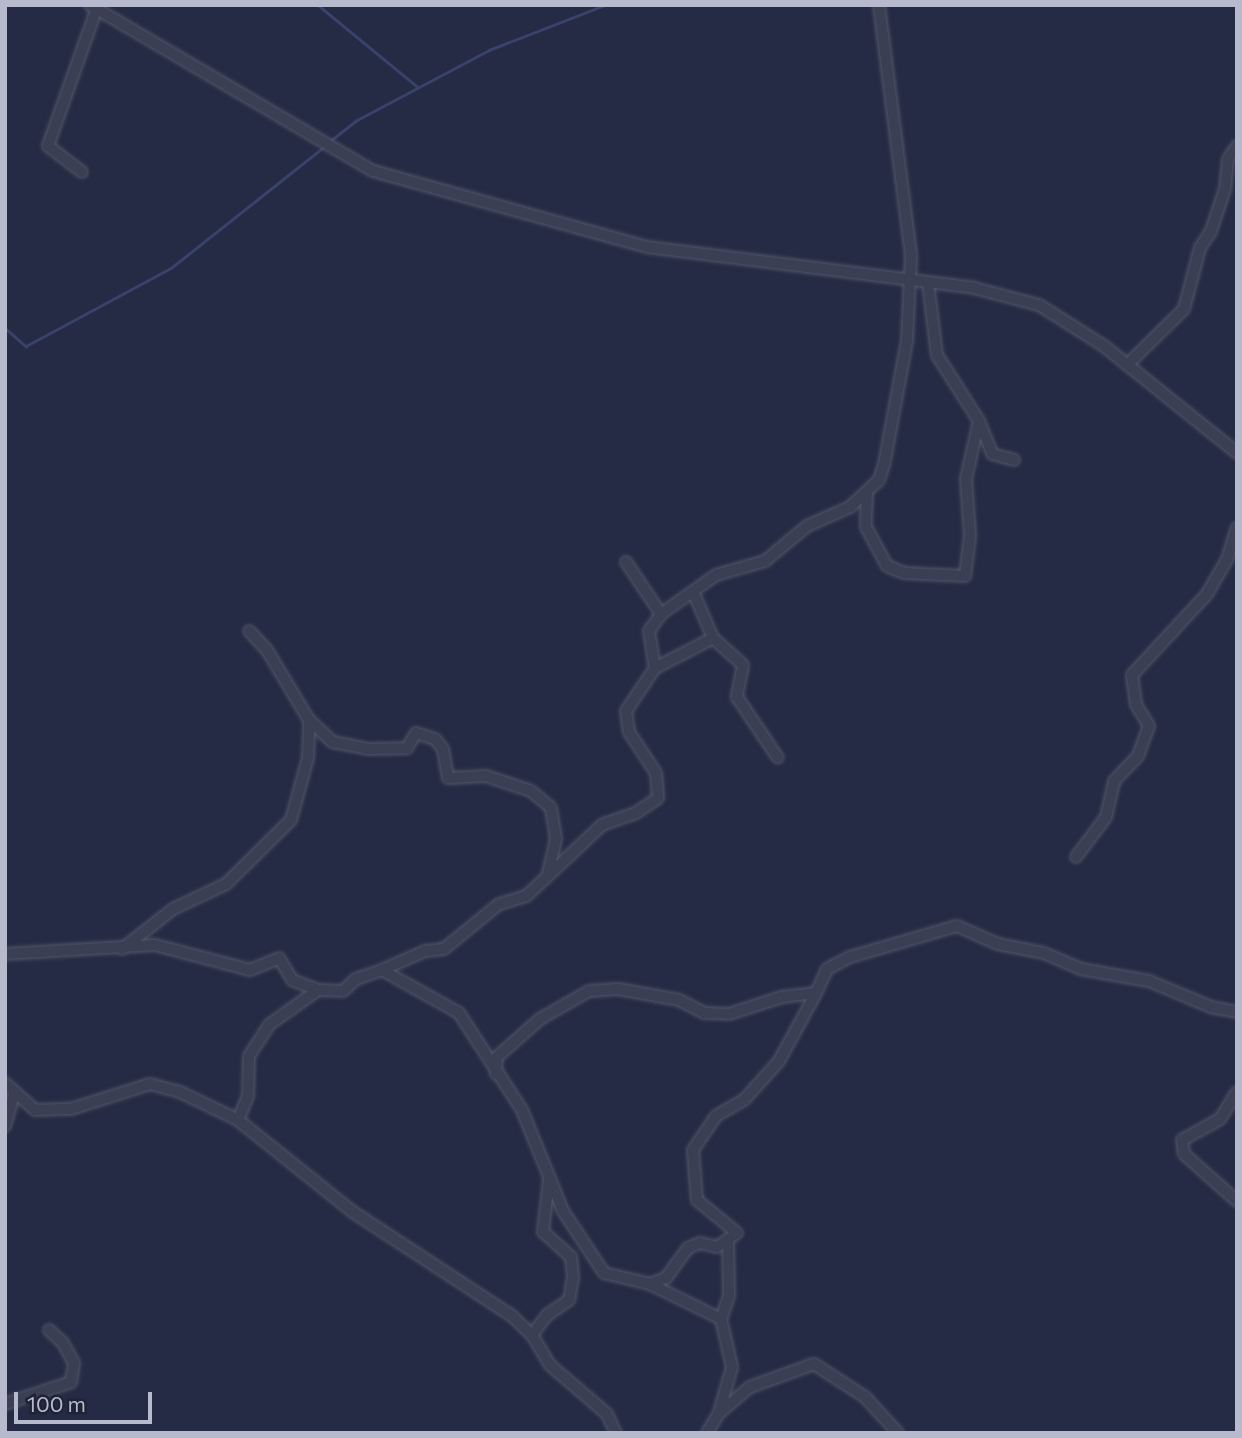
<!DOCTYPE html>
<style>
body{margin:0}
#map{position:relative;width:1242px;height:1438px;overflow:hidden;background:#252b44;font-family:Commissioner,sans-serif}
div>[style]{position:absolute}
.stream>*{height:2.5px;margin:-1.25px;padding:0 1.25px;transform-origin:1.25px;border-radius:1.25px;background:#38426b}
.roads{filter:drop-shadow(0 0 2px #52566a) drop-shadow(0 0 2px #52566a)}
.street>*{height:10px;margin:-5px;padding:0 5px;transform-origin:5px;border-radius:5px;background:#3a3f53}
span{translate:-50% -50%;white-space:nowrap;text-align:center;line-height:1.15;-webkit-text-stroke:6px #1e2338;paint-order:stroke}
.frame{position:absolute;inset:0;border:7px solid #b7bacd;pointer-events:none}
.scale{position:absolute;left:14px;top:1392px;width:138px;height:32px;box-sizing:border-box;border:4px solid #b7bacd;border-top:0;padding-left:9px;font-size:21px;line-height:24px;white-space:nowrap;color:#b7bacd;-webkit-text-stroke:5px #1e2338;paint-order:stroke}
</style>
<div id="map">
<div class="stream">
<i style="left:318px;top:5px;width:129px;rotate:39.4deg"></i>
<i style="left:330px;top:141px;width:34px;rotate:-38deg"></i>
<i style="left:357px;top:120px;width:149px;rotate:-27.9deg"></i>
<i style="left:489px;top:50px;width:124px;rotate:-21.2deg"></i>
<i style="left:5px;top:328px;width:28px;rotate:41deg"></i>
<i style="left:26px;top:346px;width:165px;rotate:-28.3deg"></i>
<i style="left:171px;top:268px;width:196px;rotate:-38.4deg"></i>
</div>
<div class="roads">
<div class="street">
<i style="left:90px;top:5px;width:328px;rotate:30.4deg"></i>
<i style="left:373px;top:171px;width:284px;rotate:15.5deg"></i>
<i style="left:647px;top:247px;width:330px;rotate:7.1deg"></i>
<i style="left:974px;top:288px;width:67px;rotate:14.7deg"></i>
<i style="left:1039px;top:305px;width:77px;rotate:32.2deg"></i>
<i style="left:1104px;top:346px;width:171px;rotate:38.8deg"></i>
<i style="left:82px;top:172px;width:43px;rotate:-142.6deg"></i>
<i style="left:48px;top:146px;width:150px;rotate:-70.5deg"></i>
<i style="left:1127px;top:365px;width:80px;rotate:-44.5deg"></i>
<i style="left:1184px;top:309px;width:63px;rotate:-75.3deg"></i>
<i style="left:1200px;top:248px;width:20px;rotate:-57deg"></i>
<i style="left:1211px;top:231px;width:44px;rotate:-71.6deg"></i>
<i style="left:1225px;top:189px;width:30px;rotate:-84deg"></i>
<i style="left:1228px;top:159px;width:16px;rotate:-55deg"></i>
<i style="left:979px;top:421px;width:35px;rotate:68deg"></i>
<i style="left:992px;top:454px;width:23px;rotate:15deg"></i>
<i style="left:867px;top:492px;width:35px;rotate:92deg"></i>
<i style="left:866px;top:527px;width:44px;rotate:61.7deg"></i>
<i style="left:887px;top:566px;width:18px;rotate:22deg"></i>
<i style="left:904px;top:573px;width:61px;rotate:2.8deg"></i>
<i style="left:965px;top:576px;width:40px;rotate:-82.9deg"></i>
<i style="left:970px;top:536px;width:57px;rotate:-94deg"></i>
<i style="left:966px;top:479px;width:59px;rotate:-77.4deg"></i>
<i style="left:979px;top:421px;width:78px;rotate:-122.5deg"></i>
<i style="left:937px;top:355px;width:73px;rotate:-97.1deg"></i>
<i style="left:626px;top:562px;width:63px;rotate:56.1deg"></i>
<i style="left:661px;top:614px;width:21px;rotate:125deg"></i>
<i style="left:649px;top:631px;width:37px;rotate:81deg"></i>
<i style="left:655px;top:668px;width:52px;rotate:124deg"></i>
<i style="left:626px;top:711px;width:21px;rotate:82deg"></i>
<i style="left:629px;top:732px;width:49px;rotate:56.6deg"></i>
<i style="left:656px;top:773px;width:25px;rotate:85deg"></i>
<i style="left:658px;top:798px;width:27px;rotate:146deg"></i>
<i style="left:636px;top:813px;width:36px;rotate:161deg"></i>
<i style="left:602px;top:825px;width:104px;rotate:136.9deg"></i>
<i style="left:526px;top:896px;width:28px;rotate:163deg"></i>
<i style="left:499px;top:904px;width:71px;rotate:140.7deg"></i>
<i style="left:444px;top:949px;width:19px;rotate:174deg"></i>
<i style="left:425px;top:951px;width:47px;rotate:156.2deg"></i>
<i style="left:382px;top:970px;width:88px;rotate:29.2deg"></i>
<i style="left:459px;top:1013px;width:116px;rotate:57deg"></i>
<i style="left:522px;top:1110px;width:109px;rotate:67.9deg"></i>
<i style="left:563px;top:1211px;width:74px;rotate:56.5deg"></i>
<i style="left:604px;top:1273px;width:47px;rotate:13.4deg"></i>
<i style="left:650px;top:1284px;width:79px;rotate:26.2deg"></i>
<i style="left:721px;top:1319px;width:49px;rotate:77.1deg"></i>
<i style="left:732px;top:1367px;width:48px;rotate:105.8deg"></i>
<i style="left:719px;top:1413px;width:40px;rotate:-40deg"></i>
<i style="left:750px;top:1387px;width:68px;rotate:-19.8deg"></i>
<i style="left:814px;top:1364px;width:61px;rotate:32.9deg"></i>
<i style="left:865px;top:1397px;width:49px;rotate:47.5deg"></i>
<i style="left:694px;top:594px;width:48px;rotate:66.6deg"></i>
<i style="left:661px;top:614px;width:67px;rotate:-35.3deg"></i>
<i style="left:716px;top:575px;width:51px;rotate:-15.9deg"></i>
<i style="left:765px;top:561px;width:55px;rotate:-39.8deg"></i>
<i style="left:807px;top:526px;width:47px;rotate:-23.8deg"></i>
<i style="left:850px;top:507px;width:40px;rotate:-43deg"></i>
<i style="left:879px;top:480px;width:16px;rotate:-72deg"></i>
<i style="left:884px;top:465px;width:126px;rotate:-79.5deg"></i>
<i style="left:907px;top:341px;width:86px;rotate:-87.3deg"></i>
<i style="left:911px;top:255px;width:252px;rotate:-97.3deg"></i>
<i style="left:655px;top:668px;width:65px;rotate:-27.3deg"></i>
<i style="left:713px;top:638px;width:40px;rotate:42deg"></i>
<i style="left:743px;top:665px;width:33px;rotate:101deg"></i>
<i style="left:737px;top:697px;width:73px;rotate:56.1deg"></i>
<i style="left:309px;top:720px;width:33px;rotate:43deg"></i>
<i style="left:333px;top:742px;width:36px;rotate:11deg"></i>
<i style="left:368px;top:749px;width:39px;rotate:-1deg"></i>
<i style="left:407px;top:748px;width:17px;rotate:-59deg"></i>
<i style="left:416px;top:733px;width:20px;rotate:18deg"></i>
<i style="left:435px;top:739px;width:13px;rotate:51deg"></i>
<i style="left:443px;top:749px;width:29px;rotate:80deg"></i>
<i style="left:448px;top:778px;width:38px;rotate:-3deg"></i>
<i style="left:486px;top:776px;width:47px;rotate:18.4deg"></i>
<i style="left:531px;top:791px;width:26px;rotate:40deg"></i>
<i style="left:551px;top:808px;width:31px;rotate:81deg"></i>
<i style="left:556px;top:839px;width:35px;rotate:103deg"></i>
<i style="left:1076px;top:857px;width:50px;rotate:-53.1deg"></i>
<i style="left:1106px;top:817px;width:37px;rotate:-77deg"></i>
<i style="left:1114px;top:781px;width:35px;rotate:-46deg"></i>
<i style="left:1138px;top:756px;width:32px;rotate:-70deg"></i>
<i style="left:1149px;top:726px;width:26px;rotate:-121deg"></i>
<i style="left:1136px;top:704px;width:29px;rotate:-98deg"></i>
<i style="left:1132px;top:675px;width:110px;rotate:-47.2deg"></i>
<i style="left:1207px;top:594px;width:39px;rotate:-60deg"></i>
<i style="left:1227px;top:560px;width:34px;rotate:-73deg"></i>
<i style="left:122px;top:949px;width:65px;rotate:-38.1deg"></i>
<i style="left:173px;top:909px;width:59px;rotate:-25.3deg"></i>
<i style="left:226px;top:884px;width:91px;rotate:-44.6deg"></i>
<i style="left:291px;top:820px;width:64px;rotate:-74.7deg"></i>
<i style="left:308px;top:758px;width:38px;rotate:-88deg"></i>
<i style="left:309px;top:720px;width:82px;rotate:-121deg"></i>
<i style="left:267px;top:650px;width:26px;rotate:-133deg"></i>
<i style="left:5px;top:954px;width:150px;rotate:-3.4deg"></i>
<i style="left:155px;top:945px;width:98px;rotate:14.7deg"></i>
<i style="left:250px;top:970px;width:31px;rotate:-22deg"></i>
<i style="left:279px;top:958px;width:26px;rotate:59deg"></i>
<i style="left:292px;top:980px;width:28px;rotate:21deg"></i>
<i style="left:318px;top:990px;width:25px;rotate:2deg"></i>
<i style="left:343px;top:991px;width:18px;rotate:-43deg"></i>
<i style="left:356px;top:979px;width:28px;rotate:-19deg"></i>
<i style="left:496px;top:1074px;width:17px;rotate:-87deg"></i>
<i style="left:497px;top:1057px;width:57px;rotate:-41.5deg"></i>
<i style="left:540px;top:1019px;width:56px;rotate:-29.7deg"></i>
<i style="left:589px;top:991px;width:29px;rotate:-4deg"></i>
<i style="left:618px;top:989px;width:62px;rotate:10.2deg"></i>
<i style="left:679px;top:1000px;width:28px;rotate:27deg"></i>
<i style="left:704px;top:1013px;width:25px;rotate:2deg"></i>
<i style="left:729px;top:1014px;width:56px;rotate:-17.8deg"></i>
<i style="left:782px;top:997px;width:34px;rotate:-7deg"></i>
<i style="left:816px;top:993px;width:26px;rotate:-65deg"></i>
<i style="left:827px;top:969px;width:26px;rotate:-28deg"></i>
<i style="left:850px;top:957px;width:111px;rotate:-16.2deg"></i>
<i style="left:957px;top:926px;width:45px;rotate:23.7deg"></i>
<i style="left:998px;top:944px;width:47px;rotate:11.1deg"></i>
<i style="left:1044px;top:953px;width:40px;rotate:23.4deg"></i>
<i style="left:1081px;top:969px;width:69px;rotate:10deg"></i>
<i style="left:1149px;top:981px;width:67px;rotate:22.8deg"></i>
<i style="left:1211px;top:1007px;width:26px;rotate:11deg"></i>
<i style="left:5px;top:1083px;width:40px;rotate:42deg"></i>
<i style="left:35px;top:1110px;width:36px;rotate:-2deg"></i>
<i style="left:71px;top:1109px;width:83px;rotate:-17.6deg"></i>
<i style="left:150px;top:1084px;width:31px;rotate:15deg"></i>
<i style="left:180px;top:1092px;width:64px;rotate:25.8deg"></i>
<i style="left:238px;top:1120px;width:147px;rotate:38.7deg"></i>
<i style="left:353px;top:1212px;width:190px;rotate:33.2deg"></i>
<i style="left:512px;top:1316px;width:28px;rotate:44deg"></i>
<i style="left:532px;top:1335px;width:35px;rotate:59deg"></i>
<i style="left:550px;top:1365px;width:75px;rotate:40.7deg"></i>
<i style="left:607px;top:1414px;width:21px;rotate:65deg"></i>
<i style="left:1237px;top:1092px;width:32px;rotate:122deg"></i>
<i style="left:1220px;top:1119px;width:43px;rotate:151.1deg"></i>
<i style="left:1182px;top:1140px;width:14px;rotate:82deg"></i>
<i style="left:1184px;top:1154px;width:71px;rotate:41.6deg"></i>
<i style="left:238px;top:1120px;width:26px;rotate:-67deg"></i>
<i style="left:248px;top:1096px;width:40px;rotate:-88.6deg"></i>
<i style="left:249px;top:1056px;width:38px;rotate:-57deg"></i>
<i style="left:270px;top:1024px;width:59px;rotate:-35.3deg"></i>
<i style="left:5px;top:1126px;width:35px;rotate:-74deg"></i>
<i style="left:650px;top:1284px;width:17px;rotate:-21deg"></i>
<i style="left:666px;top:1278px;width:37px;rotate:-54deg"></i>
<i style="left:688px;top:1248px;width:13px;rotate:-23deg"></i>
<i style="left:700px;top:1243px;width:17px;rotate:13deg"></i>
<i style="left:717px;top:1247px;width:24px;rotate:-35deg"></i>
<i style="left:737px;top:1233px;width:52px;rotate:-140.5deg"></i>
<i style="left:697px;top:1200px;width:50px;rotate:-94.6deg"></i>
<i style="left:693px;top:1150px;width:41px;rotate:-55.9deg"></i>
<i style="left:716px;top:1116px;width:32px;rotate:-30deg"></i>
<i style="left:744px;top:1100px;width:52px;rotate:-48.1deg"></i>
<i style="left:779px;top:1061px;width:77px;rotate:-61.4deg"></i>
<i style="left:721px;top:1319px;width:24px;rotate:-71deg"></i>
<i style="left:729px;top:1296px;width:56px;rotate:-91deg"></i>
<i style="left:532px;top:1335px;width:25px;rotate:-53deg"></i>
<i style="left:547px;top:1315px;width:27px;rotate:-34deg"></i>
<i style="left:569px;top:1300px;width:22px;rotate:-80deg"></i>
<i style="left:573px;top:1278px;width:21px;rotate:-95deg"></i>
<i style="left:571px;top:1257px;width:38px;rotate:-138deg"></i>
<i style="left:543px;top:1232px;width:52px;rotate:-83.4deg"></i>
<i style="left:5px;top:1404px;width:70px;rotate:-18.4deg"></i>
<i style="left:71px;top:1382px;width:19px;rotate:-81deg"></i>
<i style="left:74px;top:1363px;width:23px;rotate:-119deg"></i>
<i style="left:63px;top:1343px;width:19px;rotate:-137deg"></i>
<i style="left:707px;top:1433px;width:23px;rotate:-59deg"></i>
</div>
</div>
<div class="frame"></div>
<div class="scale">100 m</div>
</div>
